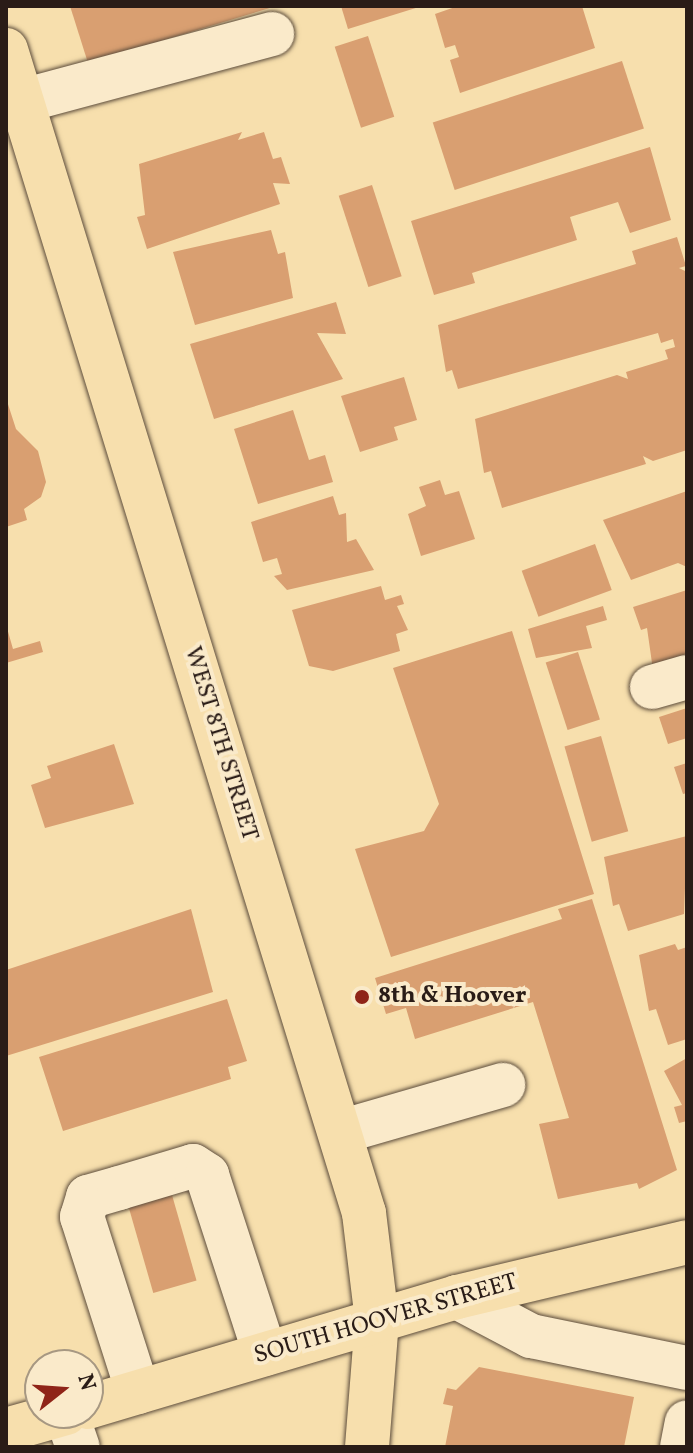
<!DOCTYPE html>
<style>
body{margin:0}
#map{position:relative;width:693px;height:1453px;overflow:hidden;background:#f7dfad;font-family:Vollkorn,serif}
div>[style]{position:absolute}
.building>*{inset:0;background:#d99f71;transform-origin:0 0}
.roads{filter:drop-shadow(0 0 2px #5d4d3c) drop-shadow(0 0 2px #5d4d3c)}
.minor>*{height:44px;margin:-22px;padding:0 22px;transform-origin:22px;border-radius:22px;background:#faeaca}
.major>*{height:44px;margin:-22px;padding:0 22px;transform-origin:22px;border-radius:22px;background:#f7dfad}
.dots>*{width:22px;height:22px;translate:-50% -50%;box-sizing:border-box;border:4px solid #faeaca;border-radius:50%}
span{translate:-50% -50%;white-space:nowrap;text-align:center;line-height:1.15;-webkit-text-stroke:8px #faeaca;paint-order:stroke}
.street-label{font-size:24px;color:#2a1c17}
.poi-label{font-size:24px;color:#2a1c17;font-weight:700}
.left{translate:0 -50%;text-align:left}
.frame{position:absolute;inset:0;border:8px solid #2a1c17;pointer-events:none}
.north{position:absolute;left:24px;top:1349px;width:80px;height:80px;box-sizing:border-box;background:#faeaca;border:2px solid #a79882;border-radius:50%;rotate:73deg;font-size:22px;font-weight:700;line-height:32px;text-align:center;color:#2a1c17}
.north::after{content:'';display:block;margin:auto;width:28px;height:36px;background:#8f2418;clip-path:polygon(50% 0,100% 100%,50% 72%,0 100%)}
</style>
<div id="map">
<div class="building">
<i style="clip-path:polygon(70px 6px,273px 6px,273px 7px,88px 63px)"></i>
<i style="clip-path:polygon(341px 6px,419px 6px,419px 7px,348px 29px)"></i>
<i style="clip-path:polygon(458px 6px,582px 6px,595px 48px,460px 93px,450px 60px,459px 57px,455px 45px,445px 48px,435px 14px)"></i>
<i style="left:368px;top:36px;width:85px;height:35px;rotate:72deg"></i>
<i style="left:622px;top:61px;width:71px;height:199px;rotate:72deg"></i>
<i style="clip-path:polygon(242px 132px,238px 140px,264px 132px,273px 159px,281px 157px,290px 184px,273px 183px,280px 204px,147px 249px,137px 217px,145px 215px,139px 164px)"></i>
<i style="clip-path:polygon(650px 147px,671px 220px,630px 233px,618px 202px,570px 217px,577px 240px,472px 273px,475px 283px,434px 295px,411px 221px)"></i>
<i style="left:372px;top:185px;width:96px;height:35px;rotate:72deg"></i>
<i style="clip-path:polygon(271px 230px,278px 254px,285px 252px,293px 298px,195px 325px,173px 252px)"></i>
<i style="clip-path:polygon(677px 237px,686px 266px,679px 268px,687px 272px,687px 450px,653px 461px,643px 456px,646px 464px,502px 508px,491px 471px,484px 473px,475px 419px,617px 375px,628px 379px,626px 372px,668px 359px,665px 350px,675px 347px,673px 339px,661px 343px,658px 333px,458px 389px,452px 370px,446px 372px,438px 325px,636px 264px,632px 251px)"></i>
<i style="clip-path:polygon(336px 302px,346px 334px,317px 333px,343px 379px,214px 419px,190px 344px)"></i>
<i style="clip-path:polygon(404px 377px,417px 420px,394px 427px,398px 440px,360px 452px,341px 396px)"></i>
<i style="clip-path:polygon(6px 398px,16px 429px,38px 451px,46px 482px,41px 497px,24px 509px,27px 520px,6px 527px)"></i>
<i style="clip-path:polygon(293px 410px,309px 460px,325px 455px,333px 482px,258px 504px,234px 429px)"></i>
<i style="clip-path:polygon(440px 480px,445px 495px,459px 491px,475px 539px,421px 556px,408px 514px,426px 506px,419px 487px)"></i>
<i style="clip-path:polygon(687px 491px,687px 567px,678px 563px,631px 580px,603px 520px)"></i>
<i style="clip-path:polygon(333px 496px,339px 515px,346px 513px,347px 542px,356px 539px,374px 570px,287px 590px,274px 576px,282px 574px,277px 558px,263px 562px,251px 522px)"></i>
<i style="left:595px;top:544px;width:49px;height:78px;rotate:70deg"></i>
<i style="clip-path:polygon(381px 586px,385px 600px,401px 595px,404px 604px,397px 606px,408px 630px,396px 634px,400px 651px,333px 671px,309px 666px,292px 610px)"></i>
<i style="clip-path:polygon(687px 590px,687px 660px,653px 670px,647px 628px,641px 630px,633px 607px)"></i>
<i style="clip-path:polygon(603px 606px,607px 620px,586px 626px,592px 648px,536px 658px,528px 629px)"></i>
<i style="clip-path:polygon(7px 628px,13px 649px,40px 641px,43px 652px,6px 663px)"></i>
<i style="clip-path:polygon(512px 631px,594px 894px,391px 957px,355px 849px,424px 831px,439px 804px,393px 668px)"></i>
<i style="left:578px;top:652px;width:71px;height:34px;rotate:72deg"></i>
<i style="clip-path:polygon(687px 708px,687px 738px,668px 744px,659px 717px)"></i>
<i style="left:601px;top:736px;width:99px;height:38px;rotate:74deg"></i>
<i style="clip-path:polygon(114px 744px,134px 804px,45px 828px,31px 785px,51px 778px,47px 766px)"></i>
<i style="clip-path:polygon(687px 763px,687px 793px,683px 794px,674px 767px)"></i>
<i style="clip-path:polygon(687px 836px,684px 914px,628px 931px,619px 904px,613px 906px,604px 857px)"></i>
<i style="clip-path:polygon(592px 899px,677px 1170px,639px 1189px,637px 1183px,558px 1199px,539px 1124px,569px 1118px,533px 1002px,415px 1039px,406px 1008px,386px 1014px,375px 978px,562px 919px,558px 909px)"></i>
<i style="clip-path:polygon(191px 909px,213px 992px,6px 1056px,6px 970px)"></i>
<i style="clip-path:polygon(675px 944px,678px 950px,687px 947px,687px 1039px,668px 1045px,656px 1009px,649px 1011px,639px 955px)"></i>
<i style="clip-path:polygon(227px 999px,247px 1061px,228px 1067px,231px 1079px,63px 1131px,39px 1057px)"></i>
<i style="clip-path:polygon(687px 1058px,687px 1121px,679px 1123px,674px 1107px,682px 1105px,664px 1071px)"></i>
<i style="left:172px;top:1195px;width:89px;height:45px;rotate:74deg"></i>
<i style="clip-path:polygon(479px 1367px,634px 1397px,624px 1447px,445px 1447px,453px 1406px,443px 1404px,447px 1388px,456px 1390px)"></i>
</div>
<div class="roads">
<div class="minor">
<i style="left:22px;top:101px;width:259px;rotate:-15deg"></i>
<i style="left:652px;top:687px;width:36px;rotate:-16deg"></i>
<i style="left:340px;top:1132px;width:170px;rotate:-16.1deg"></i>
<i style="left:457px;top:1297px;width:84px;rotate:27.8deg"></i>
<i style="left:531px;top:1336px;width:159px;rotate:11.6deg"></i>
<i style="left:138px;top:1392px;width:184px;rotate:-107.7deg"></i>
<i style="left:82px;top:1217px;width:21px;rotate:-73deg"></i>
<i style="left:88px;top:1197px;width:32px;rotate:-16deg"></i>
<i style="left:119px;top:1188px;width:77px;rotate:-16.6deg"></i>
<i style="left:193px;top:1166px;width:17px;rotate:33deg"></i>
<i style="left:207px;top:1175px;width:188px;rotate:72deg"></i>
<i style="left:66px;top:1413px;width:36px;rotate:71deg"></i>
<i style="left:682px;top:1447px;width:25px;rotate:-79deg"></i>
</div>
<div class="major">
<i style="left:6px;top:50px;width:1217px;rotate:72.89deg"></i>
<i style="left:364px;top:1213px;width:108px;rotate:83.1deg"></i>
<i style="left:377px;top:1320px;width:127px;rotate:94.5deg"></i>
<i style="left:88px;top:1407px;width:385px;rotate:-16.6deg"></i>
<i style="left:457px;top:1297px;width:236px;rotate:-13.4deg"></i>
<i style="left:6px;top:1430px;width:62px;rotate:-15.8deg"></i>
</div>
</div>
<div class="dots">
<i style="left:362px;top:997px;background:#8f2418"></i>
</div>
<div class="street-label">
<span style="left:220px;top:744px;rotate:73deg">WEST 8TH STREET</span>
<span style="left:386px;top:1320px;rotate:-16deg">SOUTH HOOVER STREET</span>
</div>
<div class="poi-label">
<span class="left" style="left:378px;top:997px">8th &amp; Hoover</span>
</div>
<div class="frame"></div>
<div class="north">N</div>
</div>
